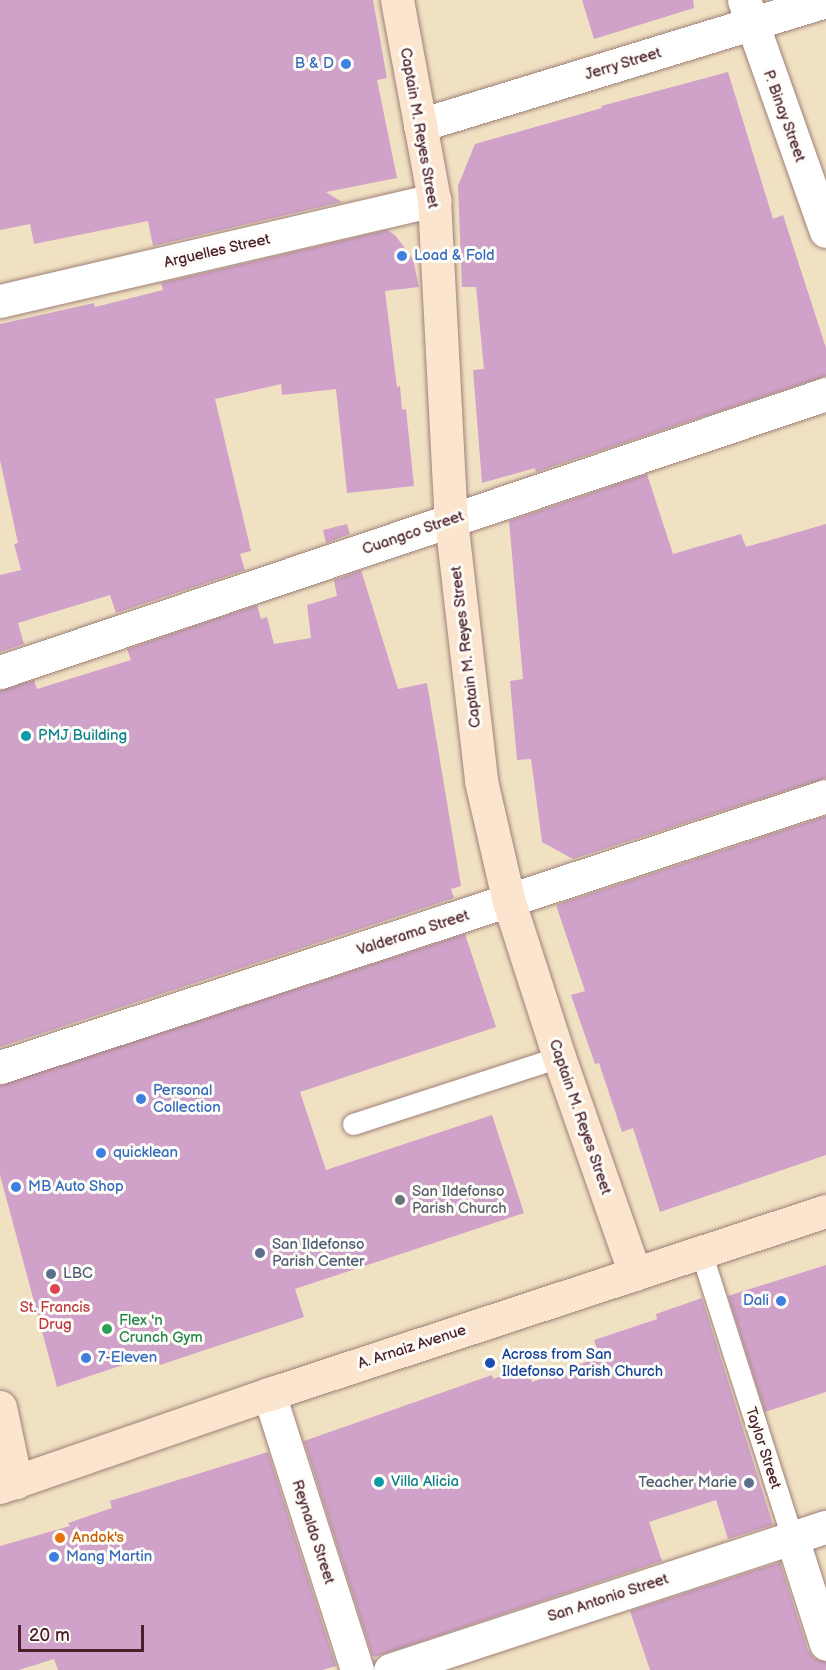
<!DOCTYPE html>
<style>
body{margin:0}
#map{position:relative;width:826px;height:1670px;overflow:hidden;background:#f1e1c3;font-family:"Balsamiq Sans",sans-serif}
div>[style]{position:absolute}
.building>*{inset:0;background:#d0a2c9}
.roads{filter:drop-shadow(0 0 2px #9e8077) drop-shadow(0 0 2px #9e8077)}
.lane>*{height:21px;margin:-10.5px;padding:0 10.5px;transform-origin:10.5px;border-radius:10.5px;background:#fff}
.street>*{height:33px;margin:-16.5px;padding:0 16.5px;transform-origin:16.5px;border-radius:16.5px;background:#fff}
.secondary>*{height:33px;margin:-16.5px;padding:0 16.5px;transform-origin:16.5px;border-radius:16.5px;background:#fbe5cf}
.dots>*{width:16px;height:16px;translate:-50% -50%;box-sizing:border-box;border:3px solid #fdfcf7;border-radius:50%}
span{translate:-50% -50%;white-space:nowrap;text-align:center;line-height:1.15;-webkit-text-stroke:6px #fdfcf7;paint-order:stroke}
.shop-label{font-size:15px;color:#366cbe}
.right{translate:-100% -50%;text-align:right}
.left{translate:0 -50%;text-align:left}
.street-label{font-size:15px;color:#4a1f2b}
.culture-label{font-size:15px;color:#0d838f}
.worship-label{font-size:15px;color:#5b616d}
.service-label{font-size:15px;color:#4e5e75}
.health-label{font-size:15px;color:#be3a42}
.leisure-label{font-size:15px;color:#27864d}
.transit-label{font-size:15px;color:#164399}
.food-label{font-size:15px;color:#c56008}
.scale{position:absolute;left:18px;top:1625px;width:126px;height:27px;box-sizing:border-box;border:3px solid #4a1f2b;border-top:0;padding-left:8px;font-size:18px;line-height:21px;white-space:nowrap;color:#4a1f2b;-webkit-text-stroke:4px #fdfcf7;paint-order:stroke}
</style>
<div id="map">
<div class="building">
<i style="clip-path:polygon(0 0,373px 0,387px 78px,377px 80px,397px 178px,326px 192px,342px 202px,153px 246px,148px 221px,34px 244px,30px 224px,0 230px)"></i>
<i style="clip-path:polygon(582px 0,693px 0,694px 8px,594px 39px)"></i>
<i style="clip-path:polygon(728px 72px,773px 219px,783px 215px,826px 348px,826px 376px,536px 472px,535px 468px,482px 483px,473px 370px,484px 369px,476px 287px,462px 287px,458px 186px,475px 144px,602px 108px,601px 106px)"></i>
<i style="clip-path:polygon(387px 230px,395px 235px,413px 259px,419px 287px,385px 291px,397px 387px,400px 386px,402px 410px,406px 409px,414px 486px,347px 493px,336px 389px,282px 395px,281px 384px,215px 399px,251px 551px,240px 554px,245px 570px,116px 613px,110px 595px,18px 623px,24px 644px,0 652px,0 575px,21px 570px,14px 544px,18px 543px,0 460px,0 324px,94px 303px,95px 307px,163px 290px,161px 283px)"></i>
<i style="clip-path:polygon(647px 474px,673px 554px,741px 534px,746px 547px,826px 524px,826px 778px,573px 859px,542px 842px,531px 759px,517px 760px,510px 681px,523px 679px,509px 521px)"></i>
<i style="clip-path:polygon(347px 524px,350px 534px,326px 543px,323px 530px)"></i>
<i style="clip-path:polygon(361px 570px,398px 689px,427px 683px,461px 886px,451px 889px,454px 898px,0 1047px,0 690px,34px 680px,37px 689px,131px 660px,127px 649px,257px 605px,261px 619px,267px 617px,274px 644px,311px 638px,307px 605px,337px 596px,334px 580px)"></i>
<i style="clip-path:polygon(826px 816px,826px 1155px,660px 1212px,633px 1128px,622px 1132px,599px 1063px,595px 1064px,571px 995px,585px 991px,556px 905px)"></i>
<i style="clip-path:polygon(465px 934px,496px 1027px,300px 1092px,326px 1170px,492px 1115px,524px 1213px,295px 1289px,304px 1317px,160px 1365px,156px 1354px,57px 1387px,0 1175px,0 1085px)"></i>
<i style="clip-path:polygon(826px 1265px,826px 1392px,765px 1412px,728px 1296px)"></i>
<i style="clip-path:polygon(702px 1298px,773px 1525px,728px 1539px,716px 1500px,649px 1522px,662px 1561px,375px 1657px,372px 1655px,304px 1441px,492px 1375px,493px 1379px,526px 1367px,532px 1382px,600px 1357px,594px 1340px,657px 1319px,656px 1314px)"></i>
<i style="clip-path:polygon(268px 1452px,336px 1666px,322px 1670px,58px 1670px,54px 1659px,19px 1670px,0 1670px,0 1546px,70px 1526px,68px 1523px,112px 1508px,110px 1501px)"></i>
<i style="clip-path:polygon(780px 1562px,808px 1650px,814px 1658px,826px 1662px,826px 1670px,650px 1670px,630px 1611px)"></i>
</div>
<div class="roads">
<div class="lane">
<i style="left:353px;top:1124px;width:217px;rotate:-18deg"></i>
<i style="left:701px;top:1252px;width:300px;rotate:72.3deg"></i>
</div>
<div class="street">
<i style="left:744px;top:0;width:245px;rotate:70.5deg"></i>
<i style="left:420px;top:125px;width:425px;rotate:-17deg"></i>
<i style="left:0;top:301px;width:446px;rotate:-13.1deg"></i>
<i style="left:0;top:672px;width:872px;rotate:-18.6deg"></i>
<i style="left:0;top:1067px;width:869px;rotate:-18.16deg"></i>
<i style="left:269px;top:1394px;width:290px;rotate:72.3deg"></i>
<i style="left:792px;top:1538px;width:111px;rotate:72.2deg"></i>
<i style="left:390px;top:1670px;width:459px;rotate:-18.2deg"></i>
</div>
<div class="secondary">
<i style="left:397px;top:0;width:203px;rotate:79.5deg"></i>
<i style="left:434px;top:200px;width:320px;rotate:87deg"></i>
<i style="left:451px;top:520px;width:263px;rotate:83.4deg"></i>
<i style="left:481px;top:781px;width:124px;rotate:77deg"></i>
<i style="left:509px;top:902px;width:163px;rotate:72.1deg"></i>
<i style="left:559px;top:1057px;width:230px;rotate:70.7deg"></i>
<i style="left:0;top:1407px;width:77px;rotate:78deg"></i>
<i style="left:0;top:1487px;width:285px;rotate:-19.1deg"></i>
<i style="left:269px;top:1394px;width:586px;rotate:-18.19deg"></i>
</div>
</div>
<div class="dots">
<i style="left:346px;top:64px;background:#3f7fe0"></i>
<i style="left:402px;top:256px;background:#3f7fe0"></i>
<i style="left:26px;top:736px;background:#0f9aa8"></i>
<i style="left:141px;top:1099px;background:#3f7fe0"></i>
<i style="left:101px;top:1153px;background:#3f7fe0"></i>
<i style="left:16px;top:1187px;background:#3f7fe0"></i>
<i style="left:400px;top:1200px;background:#6b7280"></i>
<i style="left:260px;top:1253px;background:#5c6f8a"></i>
<i style="left:51px;top:1274px;background:#5c6f8a"></i>
<i style="left:55px;top:1289px;background:#e0444e"></i>
<i style="left:781px;top:1301px;background:#3f7fe0"></i>
<i style="left:107px;top:1329px;background:#2e9e5b"></i>
<i style="left:86px;top:1358px;background:#3f7fe0"></i>
<i style="left:490px;top:1363px;background:#1a4fb4"></i>
<i style="left:379px;top:1482px;background:#0f9aa8"></i>
<i style="left:749px;top:1483px;background:#5c6f8a"></i>
<i style="left:60px;top:1538px;background:#e8710a"></i>
<i style="left:54px;top:1557px;background:#3f7fe0"></i>
</div>
<div class="shop-label">
<span class="right" style="left:334px;top:64px">B &amp; D</span>
<span class="left" style="left:414px;top:256px">Load &amp; Fold</span>
<span class="left" style="left:153px;top:1099px">Personal<br>Collection</span>
<span class="left" style="left:113px;top:1153px">quicklean</span>
<span class="left" style="left:28px;top:1187px">MB Auto Shop</span>
<span class="right" style="left:769px;top:1301px">Dali</span>
<span class="left" style="left:98px;top:1358px">7-Eleven</span>
<span class="left" style="left:66px;top:1557px">Mang Martin</span>
</div>
<div class="street-label">
<span style="left:623px;top:64px;rotate:-17deg">Jerry Street</span>
<span style="left:784px;top:116px;rotate:70deg">P. Binay Street</span>
<span style="left:419px;top:128px;rotate:80deg">Captain M. Reyes Street</span>
<span style="left:217px;top:251px;rotate:-13deg">Arguelles Street</span>
<span style="left:413px;top:533px;rotate:-19deg">Cuangco Street</span>
<span style="left:466px;top:647px;rotate:-97deg">Captain M. Reyes Street</span>
<span style="left:413px;top:933px;rotate:-18deg">Valderama Street</span>
<span style="left:580px;top:1117px;rotate:71deg">Captain M. Reyes Street</span>
<span style="left:412px;top:1347px;rotate:-18deg">A. Arnaiz Avenue</span>
<span style="left:763px;top:1448px;rotate:72deg">Taylor Street</span>
<span style="left:313px;top:1532px;rotate:72deg">Reynaldo Street</span>
<span style="left:608px;top:1598px;rotate:-18deg">San Antonio Street</span>
</div>
<div class="culture-label">
<span class="left" style="left:38px;top:736px">PMJ Building</span>
<span class="left" style="left:391px;top:1482px">Villa Alicia</span>
</div>
<div class="worship-label">
<span class="left" style="left:412px;top:1200px">San Ildefonso<br>Parish Church</span>
</div>
<div class="service-label">
<span class="left" style="left:272px;top:1253px">San Ildefonso<br>Parish Center</span>
<span class="left" style="left:63px;top:1274px">LBC</span>
<span class="right" style="left:737px;top:1483px">Teacher Marie</span>
</div>
<div class="health-label">
<span style="left:55px;top:1316px">St. Francis<br>Drug</span>
</div>
<div class="leisure-label">
<span class="left" style="left:119px;top:1329px">Flex 'n<br>Crunch Gym</span>
</div>
<div class="transit-label">
<span class="left" style="left:502px;top:1363px">Across from San<br>Ildefonso Parish Church</span>
</div>
<div class="food-label">
<span class="left" style="left:72px;top:1538px">Andok's</span>
</div>
<div class="scale">20 m</div>
</div>
